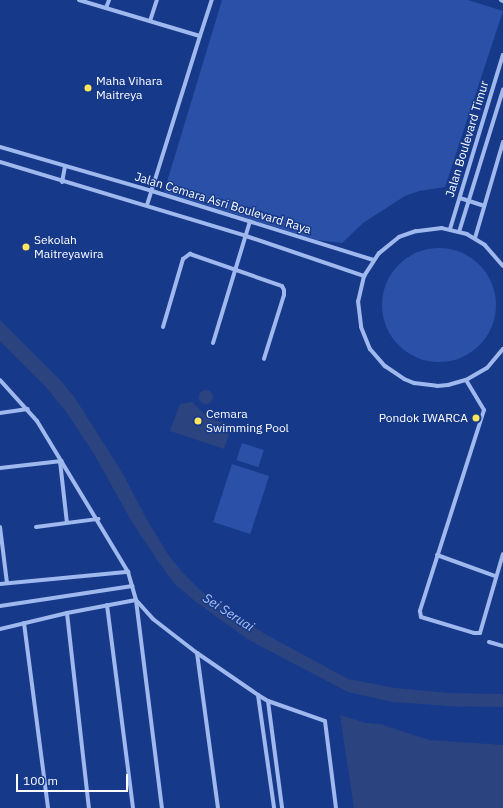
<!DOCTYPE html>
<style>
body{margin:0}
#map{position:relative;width:503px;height:808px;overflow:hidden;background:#173989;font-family:"IBM Plex Sans",sans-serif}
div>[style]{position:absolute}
.green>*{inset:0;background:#2a51a7;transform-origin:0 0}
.round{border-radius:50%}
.water>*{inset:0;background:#2b4480}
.river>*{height:13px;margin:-6.5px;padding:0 6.5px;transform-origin:6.5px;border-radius:6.5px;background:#2b4480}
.street>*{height:4px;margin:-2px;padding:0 2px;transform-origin:2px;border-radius:2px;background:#9fb8ee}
.dots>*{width:11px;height:11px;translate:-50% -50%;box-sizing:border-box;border:2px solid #173989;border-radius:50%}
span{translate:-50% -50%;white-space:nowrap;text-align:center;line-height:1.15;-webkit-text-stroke:3px #173989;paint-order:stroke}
.poi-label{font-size:12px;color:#fff}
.left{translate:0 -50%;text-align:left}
.right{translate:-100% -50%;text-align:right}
.street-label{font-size:12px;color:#fff}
.water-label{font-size:13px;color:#abc3f5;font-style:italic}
.scale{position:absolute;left:16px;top:774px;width:112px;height:18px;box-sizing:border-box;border:2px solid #fff;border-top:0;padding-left:5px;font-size:12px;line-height:14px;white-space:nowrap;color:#fff;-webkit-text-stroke:3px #173989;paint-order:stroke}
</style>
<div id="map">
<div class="green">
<i style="clip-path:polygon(222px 0,468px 0,503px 11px,445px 187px,419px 191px,405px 196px,363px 223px,342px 243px,317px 240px,164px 192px)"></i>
<i class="round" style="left:382px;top:248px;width:114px;height:114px"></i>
<i style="left:242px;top:443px;width:23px;height:18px;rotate:18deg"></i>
<i style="left:232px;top:464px;width:39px;height:61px;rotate:18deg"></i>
</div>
<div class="water">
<i style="clip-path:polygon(0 320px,61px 381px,75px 398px,123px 474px,147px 520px,169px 556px,183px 573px,201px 591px,265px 634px,348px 679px,395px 688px,460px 694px,464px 707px,393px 702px,348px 692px,249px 640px,196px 602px,175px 584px,160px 564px,132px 522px,94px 454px,67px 413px,45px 386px,0 341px)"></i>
<i class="round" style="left:199px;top:390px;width:14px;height:14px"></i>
<i style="clip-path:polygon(192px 402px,208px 418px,232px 425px,224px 449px,170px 431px,180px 404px)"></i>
<i style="clip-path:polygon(340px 715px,366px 723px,380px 724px,429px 740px,503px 745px,503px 808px,354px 808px)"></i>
</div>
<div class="river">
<i style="left:445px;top:699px;width:58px;rotate:1deg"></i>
</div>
<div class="street">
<i style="left:79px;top:0;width:126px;rotate:16.6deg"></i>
<i style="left:200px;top:36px;width:38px;rotate:-72deg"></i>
<i style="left:501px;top:0;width:2px;rotate:27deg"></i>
<i style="left:106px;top:8px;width:9px;rotate:-69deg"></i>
<i style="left:150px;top:21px;width:22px;rotate:-72deg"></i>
<i style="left:0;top:147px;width:158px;rotate:16.1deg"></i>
<i style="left:152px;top:191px;width:232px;rotate:17.3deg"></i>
<i style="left:0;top:162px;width:257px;rotate:16.7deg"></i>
<i style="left:246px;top:236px;width:125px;rotate:18.7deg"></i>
<i style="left:62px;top:182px;width:15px;rotate:-79deg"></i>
<i style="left:460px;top:198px;width:25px;rotate:18deg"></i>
<i style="left:147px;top:205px;width:177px;rotate:-72.6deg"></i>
<i style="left:450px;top:229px;width:182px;rotate:-73.1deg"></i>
<i style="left:459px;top:232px;width:149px;rotate:-72.8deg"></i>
<i style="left:475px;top:238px;width:100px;rotate:-73.7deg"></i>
<i style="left:503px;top:266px;width:28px;rotate:-131deg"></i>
<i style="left:485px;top:245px;width:21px;rotate:-149deg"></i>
<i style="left:467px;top:234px;width:26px;rotate:-167deg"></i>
<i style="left:442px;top:228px;width:26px;rotate:173deg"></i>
<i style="left:416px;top:231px;width:18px;rotate:161deg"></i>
<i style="left:399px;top:237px;width:26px;rotate:141deg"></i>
<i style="left:379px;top:253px;width:27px;rotate:123deg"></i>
<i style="left:364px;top:276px;width:26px;rotate:103deg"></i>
<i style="left:358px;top:301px;width:26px;rotate:83deg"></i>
<i style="left:361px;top:327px;width:24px;rotate:68deg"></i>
<i style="left:370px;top:349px;width:23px;rotate:49deg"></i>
<i style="left:385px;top:366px;width:23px;rotate:34deg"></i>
<i style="left:404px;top:379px;width:11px;rotate:22deg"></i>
<i style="left:414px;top:383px;width:23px;rotate:7deg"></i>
<i style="left:437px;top:386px;width:11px;rotate:-5deg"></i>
<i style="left:448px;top:385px;width:19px;rotate:-16deg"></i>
<i style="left:466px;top:380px;width:24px;rotate:-30deg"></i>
<i style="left:487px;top:368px;width:25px;rotate:-50deg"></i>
<i style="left:163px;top:327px;width:71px;rotate:-73.6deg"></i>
<i style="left:183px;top:259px;width:9px;rotate:-36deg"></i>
<i style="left:190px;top:254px;width:97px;rotate:19.2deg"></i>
<i style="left:282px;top:286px;width:4px;rotate:63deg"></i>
<i style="left:284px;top:290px;width:5px;rotate:90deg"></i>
<i style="left:284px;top:295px;width:67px;rotate:107.4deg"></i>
<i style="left:213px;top:343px;width:127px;rotate:-73.1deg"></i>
<i style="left:0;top:380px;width:55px;rotate:47.9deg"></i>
<i style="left:37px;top:421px;width:176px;rotate:58.9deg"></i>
<i style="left:128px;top:572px;width:29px;rotate:74deg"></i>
<i style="left:136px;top:600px;width:210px;rotate:82.9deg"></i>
<i style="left:466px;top:380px;width:35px;rotate:59deg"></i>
<i style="left:484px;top:410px;width:211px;rotate:107.7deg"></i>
<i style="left:420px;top:611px;width:6px;rotate:81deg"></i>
<i style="left:421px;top:617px;width:55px;rotate:16.8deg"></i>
<i style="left:474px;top:633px;width:6px"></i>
<i style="left:480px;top:633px;width:82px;rotate:-73.8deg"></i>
<i style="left:0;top:413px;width:28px;rotate:-8deg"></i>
<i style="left:60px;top:461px;width:62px;rotate:83.6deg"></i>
<i style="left:0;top:468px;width:62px;rotate:-6.4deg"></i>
<i style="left:0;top:527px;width:56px;rotate:82.9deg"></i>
<i style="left:36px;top:527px;width:63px;rotate:-7.4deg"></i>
<i style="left:437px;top:555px;width:62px;rotate:19.9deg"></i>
<i style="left:0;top:584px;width:129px;rotate:-5.4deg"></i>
<i style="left:136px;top:600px;width:25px;rotate:48deg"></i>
<i style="left:153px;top:619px;width:56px;rotate:37.7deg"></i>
<i style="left:197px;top:653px;width:74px;rotate:34.5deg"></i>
<i style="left:258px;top:695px;width:12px;rotate:31deg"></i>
<i style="left:268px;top:701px;width:60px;rotate:19.3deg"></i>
<i style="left:325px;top:721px;width:88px;rotate:82.8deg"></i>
<i style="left:107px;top:605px;width:205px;rotate:82.7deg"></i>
<i style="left:0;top:606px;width:134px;rotate:-8.6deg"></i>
<i style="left:67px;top:613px;width:196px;rotate:83.6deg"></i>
<i style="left:24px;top:623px;width:187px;rotate:82.6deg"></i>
<i style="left:0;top:629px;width:69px;rotate:-13.4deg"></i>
<i style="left:67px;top:613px;width:70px;rotate:-10.7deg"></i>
<i style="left:489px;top:642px;width:15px;rotate:16deg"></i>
<i style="left:197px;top:653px;width:156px;rotate:82.3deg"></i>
<i style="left:258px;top:695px;width:114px;rotate:81.9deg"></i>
<i style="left:268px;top:701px;width:108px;rotate:82.5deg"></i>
</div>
<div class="dots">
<i style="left:88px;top:88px;background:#ffe65c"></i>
<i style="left:26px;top:247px;background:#ffe65c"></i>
<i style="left:476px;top:418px;background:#ffe65c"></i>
<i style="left:198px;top:421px;background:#ffe65c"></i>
</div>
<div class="poi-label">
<span class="left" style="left:96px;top:88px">Maha Vihara<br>Maitreya</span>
<span class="left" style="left:34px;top:247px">Sekolah<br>Maitreyawira</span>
<span class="left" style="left:206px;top:421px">Cemara<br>Swimming Pool</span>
<span class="right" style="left:468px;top:418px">Pondok IWARCA</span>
</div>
<div class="street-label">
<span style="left:467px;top:139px;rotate:-73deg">Jalan Boulevard Timur</span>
<span style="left:223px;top:203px;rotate:17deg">Jalan Cemara Asri Boulevard Raya</span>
</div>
<div class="water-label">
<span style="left:228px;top:613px;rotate:33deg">Sei Seruai</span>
</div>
<div class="scale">100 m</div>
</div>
